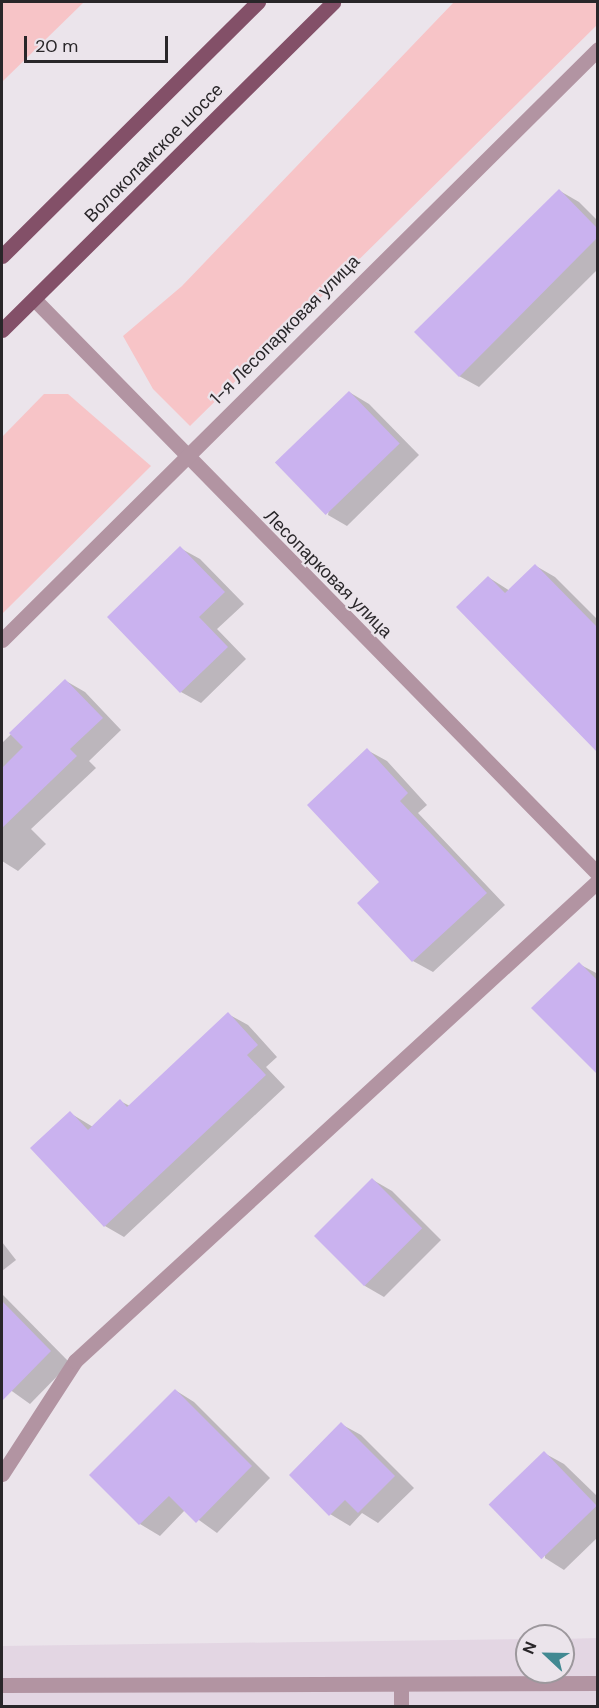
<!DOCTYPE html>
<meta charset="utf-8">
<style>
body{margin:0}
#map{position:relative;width:599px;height:1708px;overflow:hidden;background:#ebe4eb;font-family:"DM Sans",sans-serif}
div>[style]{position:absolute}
.built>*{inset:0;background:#e3d6e3}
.green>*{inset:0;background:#f7c4c7}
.shadow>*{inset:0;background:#0003}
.building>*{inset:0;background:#cab2ef;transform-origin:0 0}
.service>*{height:15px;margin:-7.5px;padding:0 7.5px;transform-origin:7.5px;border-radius:7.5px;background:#b294a2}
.minor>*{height:15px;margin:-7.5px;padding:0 7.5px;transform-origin:7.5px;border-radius:7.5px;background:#b294a2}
.primary>*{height:15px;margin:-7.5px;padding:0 7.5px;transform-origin:7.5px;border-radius:7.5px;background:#835068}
span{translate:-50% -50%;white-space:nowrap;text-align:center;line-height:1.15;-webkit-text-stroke:4.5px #ebe4eb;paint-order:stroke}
.street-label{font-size:18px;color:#292629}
.frame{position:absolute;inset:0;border:3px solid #292629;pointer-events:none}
.north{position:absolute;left:515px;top:1624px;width:60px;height:60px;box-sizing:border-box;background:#ebe4eb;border:2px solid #9d989d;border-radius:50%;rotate:292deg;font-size:16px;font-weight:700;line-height:24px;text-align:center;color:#292629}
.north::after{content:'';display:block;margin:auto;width:21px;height:27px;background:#428992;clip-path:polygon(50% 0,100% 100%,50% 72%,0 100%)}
.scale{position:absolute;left:24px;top:36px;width:144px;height:27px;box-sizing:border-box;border:3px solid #292629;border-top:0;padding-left:8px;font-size:18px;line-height:21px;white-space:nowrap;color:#292629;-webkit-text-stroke:4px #ebe4eb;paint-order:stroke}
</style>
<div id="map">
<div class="built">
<i style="clip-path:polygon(597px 1638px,597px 1706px,2px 1706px,2px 1646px,527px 1639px,527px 1672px,563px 1672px,563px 1639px)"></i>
</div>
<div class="green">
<i style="clip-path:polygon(2px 2px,84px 2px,2px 82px)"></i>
<i style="clip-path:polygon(454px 2px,597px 2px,597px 25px,190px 426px,153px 389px,123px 336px,182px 286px)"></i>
<i style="clip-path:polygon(44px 394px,68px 394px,151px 466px,2px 614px,2px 437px)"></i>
</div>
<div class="shadow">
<i style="clip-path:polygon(560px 191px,579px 202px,598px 221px,598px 269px,479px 387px,459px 376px)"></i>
<i style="clip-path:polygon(349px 392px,369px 404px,419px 455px,347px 526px,328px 515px)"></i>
<i style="clip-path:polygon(180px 548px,200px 559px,244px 604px,217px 629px,246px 659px,201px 703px,181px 692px)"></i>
<i style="clip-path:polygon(536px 566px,555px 577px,598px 620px,598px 750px,458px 607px,488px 577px,510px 591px)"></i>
<i style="clip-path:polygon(66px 681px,85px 692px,121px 730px,89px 761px,96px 768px,31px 829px,46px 844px,18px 871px,2px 861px,2px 743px)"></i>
<i style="clip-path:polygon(367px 750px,387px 761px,427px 805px,418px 813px,505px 905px,433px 972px,413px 961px,359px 903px,381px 882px)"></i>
<i style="clip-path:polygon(579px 964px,598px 974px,598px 1072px,534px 1008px)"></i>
<i style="clip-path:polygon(228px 1014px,248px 1025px,277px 1057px,266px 1067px,285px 1087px,124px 1237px,105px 1226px,70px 1113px,93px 1127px,120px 1101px,130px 1106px)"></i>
<i style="clip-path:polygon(373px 1180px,392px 1191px,441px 1240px,384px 1297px,365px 1286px)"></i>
<i style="clip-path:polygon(2px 1242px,16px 1260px,2px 1271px)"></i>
<i style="clip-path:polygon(2px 1294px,70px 1363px,30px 1404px,2px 1384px)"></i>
<i style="clip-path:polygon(175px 1390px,194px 1402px,270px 1478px,217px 1533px,185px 1510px,160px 1536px,140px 1524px,91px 1475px)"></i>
<i style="clip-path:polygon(341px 1424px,361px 1435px,414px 1488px,378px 1523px,362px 1513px,350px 1526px,330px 1514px)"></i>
<i style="clip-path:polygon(544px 1453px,564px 1464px,598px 1497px,598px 1537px,564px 1570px,545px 1558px)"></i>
</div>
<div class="building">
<i style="clip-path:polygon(559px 189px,597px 228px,597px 238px,459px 377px,414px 332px)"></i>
<i style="left:349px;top:391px;width:73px;height:103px;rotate:46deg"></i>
<i style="clip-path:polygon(180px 546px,225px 592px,199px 617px,228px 647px,180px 693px,107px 617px)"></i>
<i style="clip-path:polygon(535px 564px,597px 627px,597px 752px,456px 607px,488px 576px,505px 593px)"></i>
<i style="clip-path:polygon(65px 679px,103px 718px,70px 749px,77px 756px,2px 828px,2px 768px,23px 747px,9px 733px)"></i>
<i style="clip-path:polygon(367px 748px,408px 793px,400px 801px,487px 893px,412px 962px,357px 903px,379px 882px,307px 805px)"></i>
<i style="clip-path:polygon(579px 962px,597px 980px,597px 1074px,531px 1008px)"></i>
<i style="clip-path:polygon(228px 1012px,258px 1045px,247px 1055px,266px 1075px,104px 1227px,30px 1148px,70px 1111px,88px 1130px,120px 1099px,127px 1107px)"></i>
<i style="left:372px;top:1178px;width:71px;height:82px;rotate:45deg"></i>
<i style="clip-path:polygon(2px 1301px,51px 1351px,2px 1401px)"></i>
<i style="clip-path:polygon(175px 1389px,252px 1466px,196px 1523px,169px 1496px,139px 1525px,89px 1475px)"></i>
<i style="clip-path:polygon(341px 1422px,395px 1476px,358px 1513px,345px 1500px,329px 1516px,289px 1475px)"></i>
<i style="left:544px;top:1451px;width:76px;height:77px;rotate:46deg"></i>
</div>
<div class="service">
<i style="left:401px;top:1684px;width:22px;rotate:90deg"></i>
</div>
<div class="minor">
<i style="left:34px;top:299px;width:805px;rotate:45.55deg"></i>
<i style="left:2px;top:640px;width:839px;rotate:-44.76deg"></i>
<i style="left:2px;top:1474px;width:135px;rotate:-57.1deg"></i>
<i style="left:75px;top:1361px;width:710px;rotate:-42.55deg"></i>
<i style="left:2px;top:1685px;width:596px;rotate:-0.19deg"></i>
</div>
<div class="primary">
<i style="left:2px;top:256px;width:361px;rotate:-44.8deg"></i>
<i style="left:2px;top:330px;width:466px;rotate:-44.7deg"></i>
</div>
<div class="street-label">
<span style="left:154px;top:153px;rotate:-45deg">Волоколамское шоссе</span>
<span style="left:285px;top:330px;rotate:-45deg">1-я Лесопарковая улица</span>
<span style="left:328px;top:574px;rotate:45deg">Лесопарковая улица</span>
</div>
<div class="frame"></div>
<div class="north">N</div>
<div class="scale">20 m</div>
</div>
